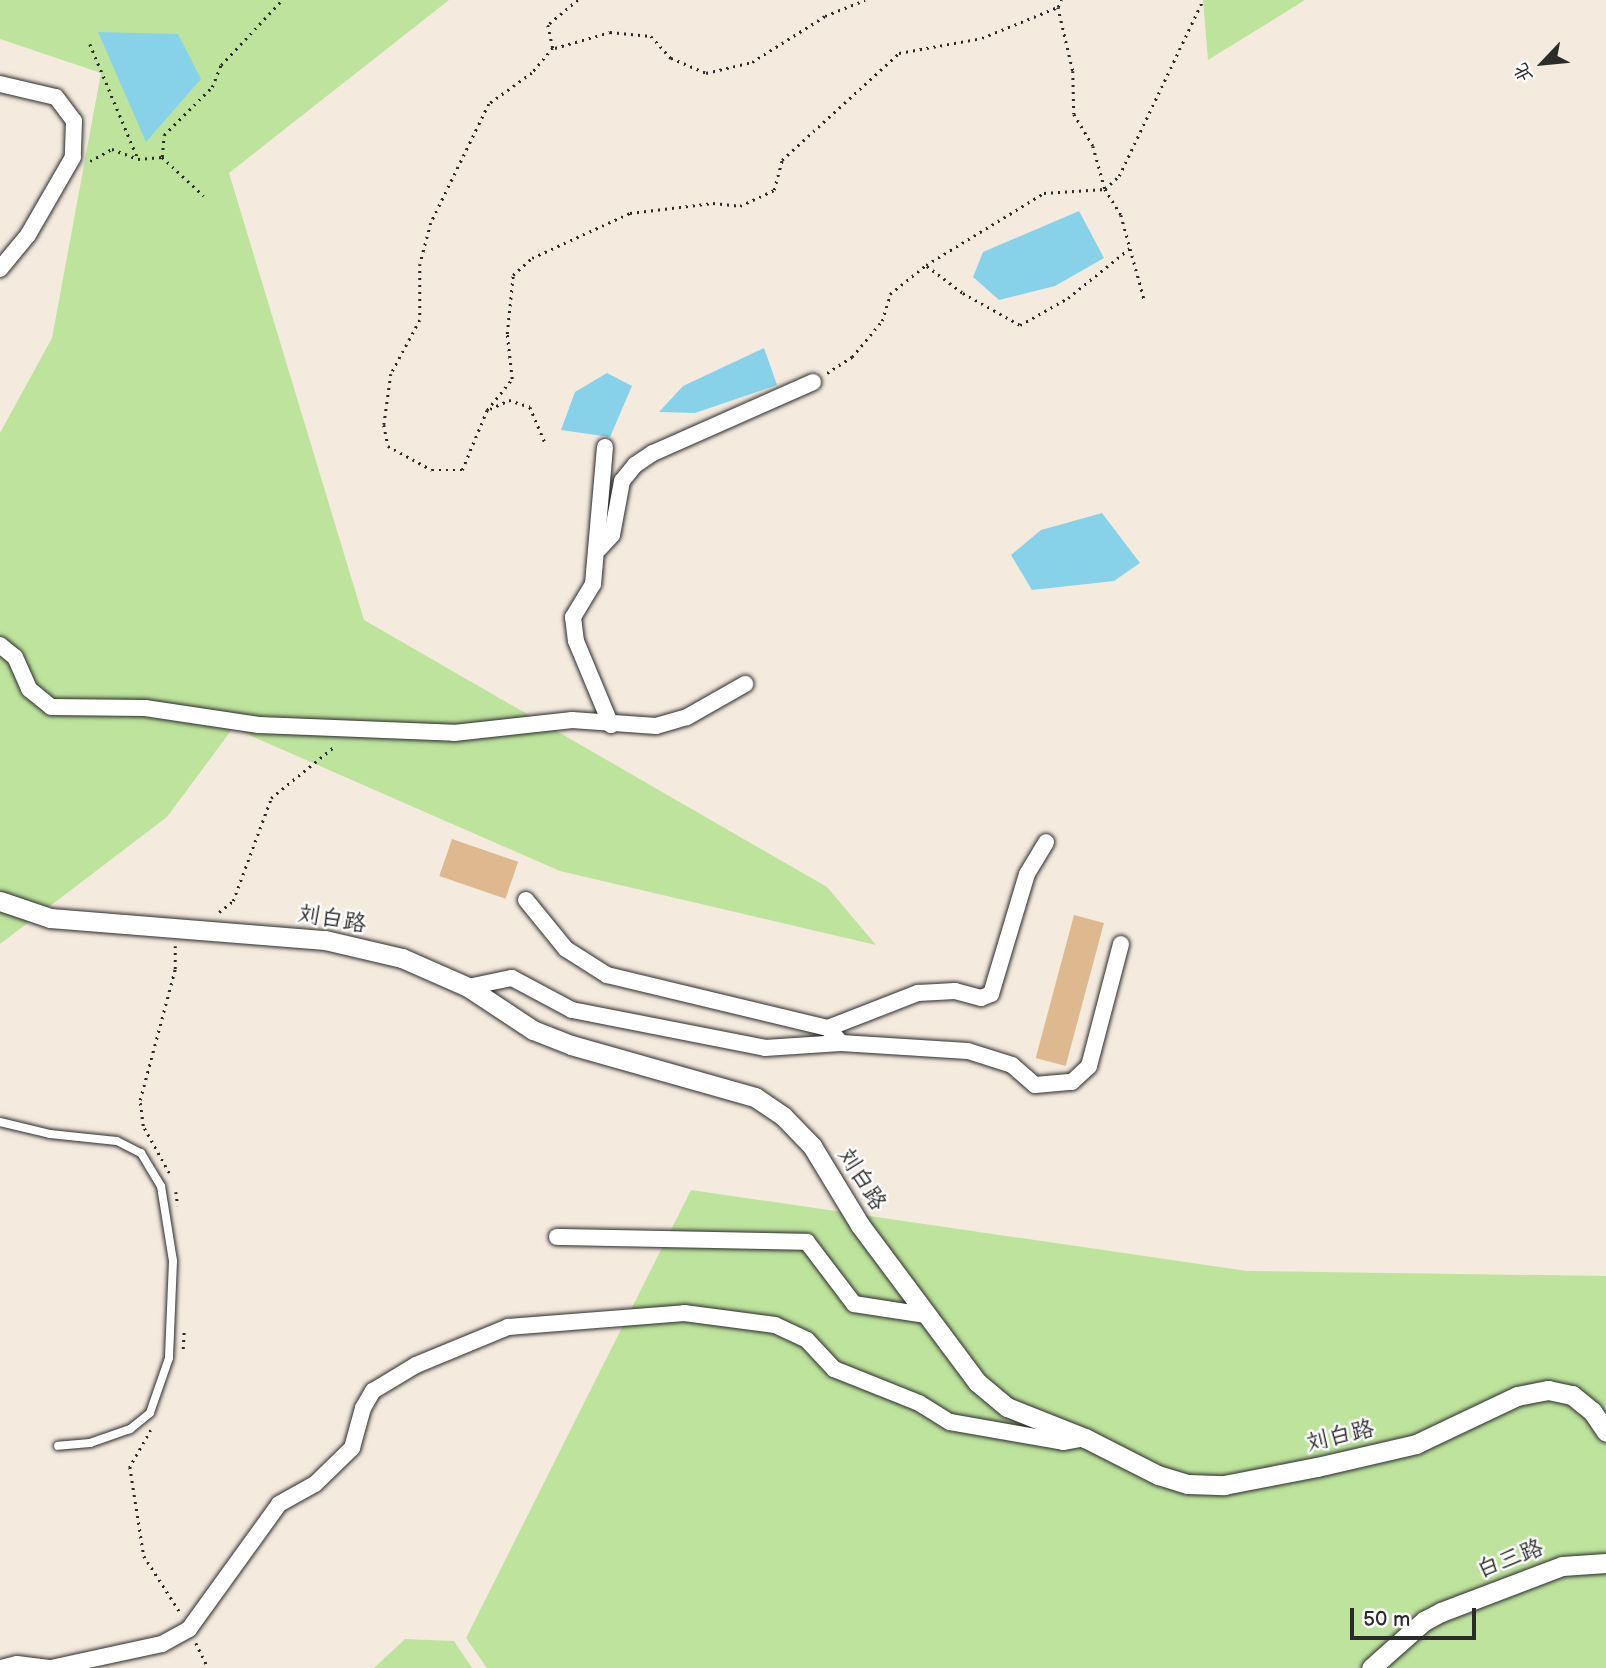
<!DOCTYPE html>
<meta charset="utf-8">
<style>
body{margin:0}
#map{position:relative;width:1606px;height:1668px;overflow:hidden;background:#f5eade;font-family:"Balsamiq Sans","LXGW WenKai TC",sans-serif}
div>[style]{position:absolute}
.green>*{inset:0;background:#bee39d}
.water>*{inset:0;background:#88d2e9}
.building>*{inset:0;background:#deb990;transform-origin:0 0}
.path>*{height:2.5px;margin-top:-1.25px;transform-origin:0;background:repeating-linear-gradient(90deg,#2b2b2b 0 2px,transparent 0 7px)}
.roads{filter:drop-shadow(0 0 2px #2b2b2b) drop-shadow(0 0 2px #2b2b2b)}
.service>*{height:8px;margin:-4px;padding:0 4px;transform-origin:4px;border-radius:4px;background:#fff}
.minor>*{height:16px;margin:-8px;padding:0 8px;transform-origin:8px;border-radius:8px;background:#fff}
.tertiary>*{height:19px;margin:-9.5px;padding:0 9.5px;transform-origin:9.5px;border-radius:9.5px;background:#fff}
span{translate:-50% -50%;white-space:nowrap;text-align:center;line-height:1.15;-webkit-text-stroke:5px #fff;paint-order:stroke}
.street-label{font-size:23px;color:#2b2b2b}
.north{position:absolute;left:1508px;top:28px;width:70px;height:70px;-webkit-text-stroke:5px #fff;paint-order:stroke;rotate:244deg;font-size:19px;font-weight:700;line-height:28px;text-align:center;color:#2b2b2b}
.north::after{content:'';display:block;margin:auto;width:24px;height:32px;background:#2b2b2b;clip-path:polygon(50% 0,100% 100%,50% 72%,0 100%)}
.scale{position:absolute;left:1350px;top:1608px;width:126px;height:32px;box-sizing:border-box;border:4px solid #2b2b2b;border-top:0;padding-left:9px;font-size:21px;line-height:24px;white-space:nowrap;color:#2b2b2b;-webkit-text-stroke:5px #fff;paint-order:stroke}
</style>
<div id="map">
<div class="green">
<i style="clip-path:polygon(0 0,449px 0,229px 173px,364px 620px,827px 887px,876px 945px,560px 871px,233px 728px,167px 817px,0 944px,0 433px,52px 338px,101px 73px,0 39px)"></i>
<i style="clip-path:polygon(1203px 0,1305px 0,1208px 60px)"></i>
<i style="clip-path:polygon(691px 1190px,1247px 1271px,1606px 1276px,1606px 1668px,487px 1668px,466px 1638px)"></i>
<i style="clip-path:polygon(405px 1639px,454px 1641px,472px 1668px,374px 1668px)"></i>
</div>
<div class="water">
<i style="clip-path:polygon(98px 32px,178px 34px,201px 79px,146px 142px)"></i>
<i style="clip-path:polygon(1079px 211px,1104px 258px,1055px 286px,999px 300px,973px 277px,983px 252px)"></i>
<i style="clip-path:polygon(764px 348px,777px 385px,695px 413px,659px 412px,683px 386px)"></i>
<i style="clip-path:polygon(607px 373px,632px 386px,610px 437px,561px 430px,575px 392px)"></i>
<i style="clip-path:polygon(1102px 513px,1140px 563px,1114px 581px,1032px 590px,1011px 555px,1041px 530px)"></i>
</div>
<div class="building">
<i style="left:452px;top:839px;width:70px;height:39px;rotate:19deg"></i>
<i style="left:1074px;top:915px;width:31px;height:148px;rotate:15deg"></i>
</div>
<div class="path">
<i style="left:578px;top:0;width:39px;rotate:140deg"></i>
<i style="left:548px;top:25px;width:24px;rotate:78deg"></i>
<i style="left:553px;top:48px;width:33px;rotate:130deg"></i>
<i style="left:532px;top:73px;width:53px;rotate:144.2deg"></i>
<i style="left:489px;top:104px;width:132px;rotate:116deg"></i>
<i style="left:431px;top:223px;width:42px;rotate:105deg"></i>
<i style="left:420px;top:264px;width:56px;rotate:90deg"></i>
<i style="left:420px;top:320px;width:61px;rotate:118.2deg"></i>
<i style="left:391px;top:374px;width:51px;rotate:97.8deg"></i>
<i style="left:384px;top:425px;width:21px;rotate:79deg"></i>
<i style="left:388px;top:446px;width:50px;rotate:28.6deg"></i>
<i style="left:432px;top:470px;width:30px"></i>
<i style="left:462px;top:470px;width:65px;rotate:-67.4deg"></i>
<i style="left:487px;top:410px;width:40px;rotate:-51deg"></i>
<i style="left:512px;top:379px;width:45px;rotate:-96.3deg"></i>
<i style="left:507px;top:334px;width:59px;rotate:-84.2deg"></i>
<i style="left:513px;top:275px;width:25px;rotate:-42deg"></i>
<i style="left:532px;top:258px;width:108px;rotate:-24.7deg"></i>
<i style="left:630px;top:213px;width:84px;rotate:-6.9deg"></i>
<i style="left:713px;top:203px;width:27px;rotate:6deg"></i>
<i style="left:740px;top:206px;width:38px;rotate:-25deg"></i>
<i style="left:774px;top:190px;width:31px;rotate:-75deg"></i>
<i style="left:782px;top:160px;width:159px;rotate:-42.4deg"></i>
<i style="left:899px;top:53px;width:84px;rotate:-10.2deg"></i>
<i style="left:982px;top:38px;width:82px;rotate:-22.2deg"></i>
<i style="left:1058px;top:7px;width:8px;rotate:-67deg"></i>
<i style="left:1058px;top:7px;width:66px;rotate:76.8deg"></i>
<i style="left:1073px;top:71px;width:43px;rotate:88.7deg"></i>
<i style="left:1074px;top:114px;width:37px;rotate:59deg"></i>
<i style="left:1093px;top:146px;width:45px;rotate:74.4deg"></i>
<i style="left:1105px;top:189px;width:31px;rotate:58deg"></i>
<i style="left:1121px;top:215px;width:90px;rotate:74.6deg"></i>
<i style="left:90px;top:44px;width:125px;rotate:67.3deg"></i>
<i style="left:555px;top:48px;width:57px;rotate:-16.2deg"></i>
<i style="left:610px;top:32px;width:41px;rotate:5.6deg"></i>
<i style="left:651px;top:36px;width:30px;rotate:48deg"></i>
<i style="left:671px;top:58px;width:38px;rotate:23deg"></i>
<i style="left:706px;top:73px;width:47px;rotate:-13.4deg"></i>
<i style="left:752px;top:62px;width:86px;rotate:-32.2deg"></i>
<i style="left:825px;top:16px;width:43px;rotate:-21.8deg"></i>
<i style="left:162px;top:157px;width:57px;rotate:42.9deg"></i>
<i style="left:90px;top:161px;width:25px;rotate:-29deg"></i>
<i style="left:112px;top:149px;width:28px;rotate:21deg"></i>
<i style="left:138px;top:159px;width:24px;rotate:-5deg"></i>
<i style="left:162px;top:157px;width:22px;rotate:-85deg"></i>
<i style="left:164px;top:135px;width:68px;rotate:-45deg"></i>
<i style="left:212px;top:87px;width:24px;rotate:-68deg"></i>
<i style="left:221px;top:65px;width:89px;rotate:-46.8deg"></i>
<i style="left:927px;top:266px;width:45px;rotate:36.9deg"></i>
<i style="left:963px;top:293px;width:65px;rotate:29.3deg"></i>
<i style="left:1020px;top:325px;width:55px;rotate:-29.4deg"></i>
<i style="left:1068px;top:298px;width:80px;rotate:-38.9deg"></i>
<i style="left:827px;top:373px;width:30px;rotate:-33deg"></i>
<i style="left:852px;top:357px;width:47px;rotate:-50.2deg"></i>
<i style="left:882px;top:321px;width:28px;rotate:-73deg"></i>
<i style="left:890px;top:294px;width:46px;rotate:-38.9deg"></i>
<i style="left:926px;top:265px;width:138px;rotate:-31.4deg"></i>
<i style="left:1044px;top:193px;width:61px;rotate:-3.8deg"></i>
<i style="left:1105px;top:189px;width:19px;rotate:-43deg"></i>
<i style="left:1119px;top:176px;width:195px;rotate:-64.5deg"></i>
<i style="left:490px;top:409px;width:21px;rotate:-25deg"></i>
<i style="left:509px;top:400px;width:22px;rotate:18deg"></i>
<i style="left:530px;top:407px;width:38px;rotate:67deg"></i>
<i style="left:219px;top:912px;width:18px;rotate:-38deg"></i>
<i style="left:233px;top:901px;width:110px;rotate:-69.7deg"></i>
<i style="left:271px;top:798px;width:82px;rotate:-39.1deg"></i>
<i style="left:169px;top:1173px;width:54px;rotate:-119deg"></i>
<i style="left:143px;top:1126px;width:26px;rotate:-97deg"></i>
<i style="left:140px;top:1100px;width:136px;rotate:-75deg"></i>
<i style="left:175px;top:969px;width:23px;rotate:-90deg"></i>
<i style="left:176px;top:1192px;width:14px;rotate:82deg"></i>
<i style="left:183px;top:1349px;width:18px;rotate:-87deg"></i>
<i style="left:151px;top:1430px;width:43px;rotate:119.6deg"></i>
<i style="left:130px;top:1467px;width:90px;rotate:81.1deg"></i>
<i style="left:144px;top:1556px;width:67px;rotate:57.3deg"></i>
<i style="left:196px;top:1643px;width:28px;rotate:64deg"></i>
</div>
<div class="roads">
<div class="service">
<i style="left:0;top:1122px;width:51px;rotate:13.5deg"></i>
<i style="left:50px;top:1134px;width:67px;rotate:6deg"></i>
<i style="left:117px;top:1141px;width:27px;rotate:27deg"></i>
<i style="left:141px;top:1153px;width:39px;rotate:59deg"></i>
<i style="left:161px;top:1186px;width:76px;rotate:80.9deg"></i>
<i style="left:173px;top:1261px;width:97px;rotate:92.4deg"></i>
<i style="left:169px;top:1358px;width:58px;rotate:109.1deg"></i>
<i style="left:150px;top:1413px;width:26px;rotate:141deg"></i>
<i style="left:130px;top:1429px;width:42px;rotate:160.7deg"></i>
<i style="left:90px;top:1443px;width:32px;rotate:175deg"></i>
</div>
<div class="minor">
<i style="left:0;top:84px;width:57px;rotate:13.1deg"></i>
<i style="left:56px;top:97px;width:30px;rotate:53deg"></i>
<i style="left:74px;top:121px;width:36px;rotate:92deg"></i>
<i style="left:73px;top:157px;width:90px;rotate:120deg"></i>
<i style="left:28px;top:235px;width:44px;rotate:129.5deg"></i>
<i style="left:605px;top:447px;width:138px;rotate:95deg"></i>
<i style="left:593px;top:584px;width:39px;rotate:121deg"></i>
<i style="left:573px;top:617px;width:24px;rotate:83deg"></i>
<i style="left:576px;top:641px;width:91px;rotate:67.4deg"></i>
<i style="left:599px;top:549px;width:19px;rotate:-47deg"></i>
<i style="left:612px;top:535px;width:55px;rotate:-79.5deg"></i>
<i style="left:622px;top:481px;width:21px;rotate:-51deg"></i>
<i style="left:635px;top:465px;width:22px;rotate:-34deg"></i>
<i style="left:653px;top:453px;width:175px;rotate:-23.9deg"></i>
<i style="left:0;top:645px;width:19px;rotate:39deg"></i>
<i style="left:15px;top:657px;width:35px;rotate:66deg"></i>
<i style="left:29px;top:689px;width:28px;rotate:39deg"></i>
<i style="left:51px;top:707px;width:94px;rotate:0.6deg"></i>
<i style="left:145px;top:708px;width:115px;rotate:8.5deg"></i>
<i style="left:259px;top:725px;width:195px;rotate:2.3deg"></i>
<i style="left:454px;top:733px;width:119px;rotate:-6.3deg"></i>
<i style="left:572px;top:720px;width:84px;rotate:4.1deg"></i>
<i style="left:656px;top:726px;width:32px;rotate:-16deg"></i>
<i style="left:687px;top:717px;width:67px;rotate:-29.6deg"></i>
<i style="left:526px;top:900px;width:63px;rotate:50.8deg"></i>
<i style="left:566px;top:949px;width:49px;rotate:32.4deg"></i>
<i style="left:607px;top:975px;width:227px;rotate:13.5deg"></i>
<i style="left:828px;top:1028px;width:20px;rotate:49deg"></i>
<i style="left:468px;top:987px;width:45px;rotate:-11.6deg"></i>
<i style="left:512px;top:978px;width:68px;rotate:28.1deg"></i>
<i style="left:572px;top:1010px;width:197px;rotate:11.1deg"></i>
<i style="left:765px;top:1048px;width:76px;rotate:-3.8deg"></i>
<i style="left:841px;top:1043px;width:127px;rotate:3.6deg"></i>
<i style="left:968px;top:1051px;width:46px;rotate:17.7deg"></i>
<i style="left:1012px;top:1065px;width:30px;rotate:41deg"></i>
<i style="left:1035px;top:1085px;width:37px;rotate:-5deg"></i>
<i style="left:1072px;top:1082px;width:23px;rotate:-43deg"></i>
<i style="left:1089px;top:1066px;width:126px;rotate:-75.3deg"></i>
<i style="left:828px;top:1028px;width:97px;rotate:-21.3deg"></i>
<i style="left:918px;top:993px;width:37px;rotate:-3deg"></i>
<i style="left:955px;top:991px;width:27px;rotate:15deg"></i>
<i style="left:981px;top:998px;width:11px;rotate:-22deg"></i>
<i style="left:991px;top:994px;width:125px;rotate:-73.3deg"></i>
<i style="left:1027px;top:874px;width:37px;rotate:-59deg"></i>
<i style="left:557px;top:1237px;width:250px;rotate:1.1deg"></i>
<i style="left:807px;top:1242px;width:78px;rotate:52.8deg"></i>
<i style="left:854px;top:1304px;width:73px;rotate:8.7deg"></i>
<i style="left:1px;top:1668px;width:16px;rotate:-14deg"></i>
<i style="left:17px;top:1664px;width:34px;rotate:7deg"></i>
<i style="left:51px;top:1668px;width:114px;rotate:-12.2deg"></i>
<i style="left:162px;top:1644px;width:31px;rotate:-29deg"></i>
<i style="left:189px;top:1629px;width:154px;rotate:-54.2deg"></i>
<i style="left:279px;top:1504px;width:41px;rotate:-29.1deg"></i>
<i style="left:315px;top:1484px;width:52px;rotate:-44.2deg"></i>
<i style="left:352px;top:1448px;width:41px;rotate:-74.6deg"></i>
<i style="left:363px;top:1408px;width:20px;rotate:-60deg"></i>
<i style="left:373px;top:1391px;width:50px;rotate:-31.2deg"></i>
<i style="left:416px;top:1365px;width:100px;rotate:-22.4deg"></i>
<i style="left:508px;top:1327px;width:177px;rotate:-4.5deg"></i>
<i style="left:684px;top:1313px;width:92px;rotate:7.5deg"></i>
<i style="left:775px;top:1325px;width:35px;rotate:25deg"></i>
<i style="left:807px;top:1340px;width:40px;rotate:47deg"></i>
<i style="left:834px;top:1369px;width:92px;rotate:21.8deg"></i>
<i style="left:919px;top:1403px;width:36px;rotate:32deg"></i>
<i style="left:950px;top:1422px;width:115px;rotate:10deg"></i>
<i style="left:1063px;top:1442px;width:22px;rotate:-10deg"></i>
</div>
<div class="tertiary">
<i style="left:0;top:901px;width:53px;rotate:18.8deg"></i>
<i style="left:50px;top:918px;width:276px;rotate:4.6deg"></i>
<i style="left:325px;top:940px;width:79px;rotate:13.2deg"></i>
<i style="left:402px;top:958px;width:72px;rotate:23.7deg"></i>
<i style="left:468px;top:987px;width:78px;rotate:33.5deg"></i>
<i style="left:533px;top:1030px;width:41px;rotate:21.5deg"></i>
<i style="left:571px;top:1045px;width:191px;rotate:15.8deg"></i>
<i style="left:755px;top:1097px;width:34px;rotate:34deg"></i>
<i style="left:783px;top:1116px;width:42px;rotate:46deg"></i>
<i style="left:812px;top:1146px;width:92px;rotate:58.7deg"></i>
<i style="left:860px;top:1225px;width:196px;rotate:53.3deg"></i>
<i style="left:977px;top:1382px;width:39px;rotate:40deg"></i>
<i style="left:1007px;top:1407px;width:84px;rotate:21.7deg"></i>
<i style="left:1085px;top:1438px;width:82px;rotate:26.9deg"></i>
<i style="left:1158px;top:1475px;width:31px;rotate:17deg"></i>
<i style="left:1188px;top:1484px;width:36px;rotate:2deg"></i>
<i style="left:1224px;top:1485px;width:95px;rotate:-11deg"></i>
<i style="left:1317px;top:1467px;width:102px;rotate:-13.1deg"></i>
<i style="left:1416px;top:1444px;width:112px;rotate:-25.4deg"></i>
<i style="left:1517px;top:1396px;width:32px;rotate:-11deg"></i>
<i style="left:1548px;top:1390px;width:25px;rotate:12deg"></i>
<i style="left:1572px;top:1395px;width:26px;rotate:39deg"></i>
<i style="left:1592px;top:1411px;width:25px;rotate:56deg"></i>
<i style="left:1371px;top:1668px;width:71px;rotate:-41.6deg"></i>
<i style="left:1424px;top:1621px;width:19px;rotate:-28deg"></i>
<i style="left:1441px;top:1612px;width:129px;rotate:-20.8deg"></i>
<i style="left:1562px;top:1566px;width:44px;rotate:-3.9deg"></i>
</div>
</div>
<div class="street-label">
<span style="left:332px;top:919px;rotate:10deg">刘白路</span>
<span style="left:862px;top:1179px;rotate:58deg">刘白路</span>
<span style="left:1340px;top:1436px;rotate:-13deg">刘白路</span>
<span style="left:1510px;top:1559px;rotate:-21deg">白三路</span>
</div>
<div class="north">北</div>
<div class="scale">50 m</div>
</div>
